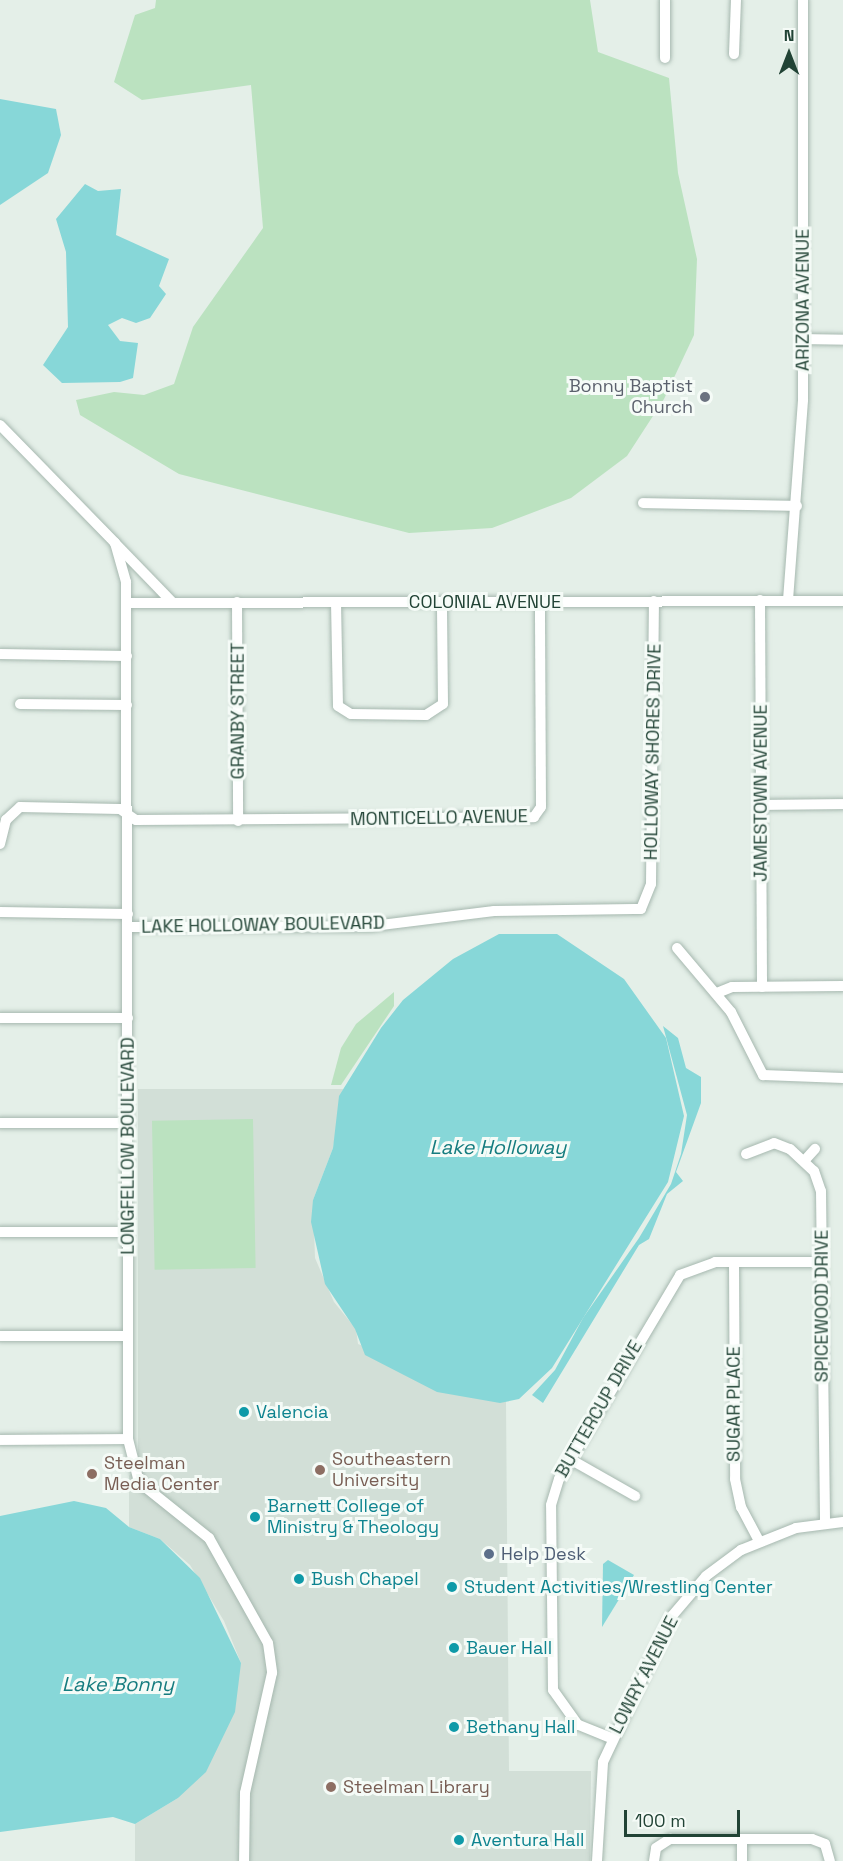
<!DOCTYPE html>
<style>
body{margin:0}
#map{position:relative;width:843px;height:1861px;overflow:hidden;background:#e4efe8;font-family:"Space Grotesk",sans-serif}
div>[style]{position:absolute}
.built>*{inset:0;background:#d2dfd7}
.green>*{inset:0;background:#bbe2c0;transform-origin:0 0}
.water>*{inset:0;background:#87d7d8}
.roads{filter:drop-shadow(0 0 2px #a6b8af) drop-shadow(0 0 2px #a6b8af)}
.minor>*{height:10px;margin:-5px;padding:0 5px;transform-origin:5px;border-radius:5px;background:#fff}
.dots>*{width:16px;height:16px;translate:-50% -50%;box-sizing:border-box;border:3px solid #f5fbf7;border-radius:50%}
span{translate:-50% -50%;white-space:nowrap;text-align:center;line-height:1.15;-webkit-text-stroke:6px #f5fbf7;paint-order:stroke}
.street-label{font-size:18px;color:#214335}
.worship-label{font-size:18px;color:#5b616d}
.right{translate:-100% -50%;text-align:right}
.culture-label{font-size:18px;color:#0d838f}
.left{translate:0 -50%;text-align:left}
.education-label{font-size:18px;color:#785e54}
.service-label{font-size:18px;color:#4e5e75}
.water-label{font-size:20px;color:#157c7f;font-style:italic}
.north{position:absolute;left:759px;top:24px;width:60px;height:60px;-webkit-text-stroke:4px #f5fbf7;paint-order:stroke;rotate:0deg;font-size:16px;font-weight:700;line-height:24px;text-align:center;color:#214335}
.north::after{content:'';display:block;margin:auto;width:21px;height:27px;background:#214335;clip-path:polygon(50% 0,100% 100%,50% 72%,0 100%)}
.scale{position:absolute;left:624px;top:1810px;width:116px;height:27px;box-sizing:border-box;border:3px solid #214335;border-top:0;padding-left:8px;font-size:18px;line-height:21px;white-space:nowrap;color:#214335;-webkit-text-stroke:4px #f5fbf7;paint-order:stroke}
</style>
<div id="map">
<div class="built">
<i style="clip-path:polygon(138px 1089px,343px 1089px,333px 1148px,313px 1200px,315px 1258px,334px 1302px,356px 1329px,358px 1344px,506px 1402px,509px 1771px,591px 1771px,590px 1861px,135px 1861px,135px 1824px,178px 1798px,241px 1663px,224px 1621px,190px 1565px,160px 1539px,129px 1527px,129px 1476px,138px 1464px)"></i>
</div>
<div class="green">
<i style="clip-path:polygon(156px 0,590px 0,598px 52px,669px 78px,678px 173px,697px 259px,694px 335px,664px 399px,627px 456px,571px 498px,492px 528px,409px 533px,179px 474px,80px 415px,76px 400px,114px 392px,144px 395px,174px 384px,193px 327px,263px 228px,251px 85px,142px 100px,114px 82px,135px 15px,155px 8px)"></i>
<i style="clip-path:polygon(394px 992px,394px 1006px,341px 1085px,331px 1085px,341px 1048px,356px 1024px)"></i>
<i style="left:253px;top:1119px;width:149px;height:101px;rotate:89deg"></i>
</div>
<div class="water">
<i style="clip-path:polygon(0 99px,56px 109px,61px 135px,48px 173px,0 205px)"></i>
<i style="clip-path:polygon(85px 184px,98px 191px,121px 189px,116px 235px,169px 259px,159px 286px,166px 294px,150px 318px,136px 323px,122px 318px,108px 325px,120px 341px,138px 343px,133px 378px,120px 382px,62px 383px,43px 365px,68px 327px,66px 252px,56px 219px)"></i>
<i style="clip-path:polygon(499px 934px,557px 934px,624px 979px,666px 1038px,684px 1116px,668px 1182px,552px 1368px,519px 1399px,500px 1403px,437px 1392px,365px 1355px,355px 1329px,325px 1284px,311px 1222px,313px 1200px,333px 1148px,339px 1096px,381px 1028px,403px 1000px,453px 959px)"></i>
<i style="clip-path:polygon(663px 1026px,678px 1038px,686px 1068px,701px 1077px,701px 1103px,676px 1172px,683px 1181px,667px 1194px,649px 1239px,639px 1245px,543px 1403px,532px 1395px,555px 1370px,583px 1318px,639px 1238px,671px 1184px,681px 1154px,687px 1115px)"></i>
<i style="clip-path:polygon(74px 1501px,106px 1508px,129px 1527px,160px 1539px,200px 1578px,241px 1663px,235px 1712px,206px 1772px,178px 1798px,135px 1824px,113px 1817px,0 1832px,0 1516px)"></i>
<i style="clip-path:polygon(608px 1560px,634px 1575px,602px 1627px,603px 1564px)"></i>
</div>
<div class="roads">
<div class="minor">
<i style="left:665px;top:0;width:58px;rotate:90deg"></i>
<i style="left:734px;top:54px;width:54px;rotate:-87.9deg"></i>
<i style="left:804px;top:339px;width:39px;rotate:1deg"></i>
<i style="left:0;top:425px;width:165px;rotate:45.7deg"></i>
<i style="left:115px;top:543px;width:41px;rotate:74.2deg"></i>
<i style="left:126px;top:582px;width:857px;rotate:89.87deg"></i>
<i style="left:128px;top:1439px;width:44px;rotate:75.7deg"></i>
<i style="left:139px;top:1482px;width:90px;rotate:38.7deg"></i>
<i style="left:209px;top:1538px;width:120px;rotate:60.7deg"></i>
<i style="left:268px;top:1643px;width:30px;rotate:82deg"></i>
<i style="left:272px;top:1673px;width:123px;rotate:102.7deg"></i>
<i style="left:245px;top:1793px;width:68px;rotate:90.8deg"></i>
<i style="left:643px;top:503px;width:154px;rotate:1.1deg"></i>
<i style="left:115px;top:543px;width:82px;rotate:46deg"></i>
<i style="left:760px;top:600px;width:387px;rotate:89.7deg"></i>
<i style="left:788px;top:600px;width:201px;rotate:-85.7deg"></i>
<i style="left:803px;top:400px;width:400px;rotate:-90deg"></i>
<i style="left:237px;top:602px;width:219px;rotate:89.7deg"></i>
<i style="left:336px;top:602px;width:104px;rotate:88.9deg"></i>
<i style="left:338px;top:706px;width:15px;rotate:32deg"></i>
<i style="left:351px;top:714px;width:75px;rotate:0.8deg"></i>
<i style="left:426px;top:715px;width:20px;rotate:-33deg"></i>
<i style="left:443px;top:704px;width:102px;rotate:-90.6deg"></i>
<i style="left:128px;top:603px;width:715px;rotate:-0.16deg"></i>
<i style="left:0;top:654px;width:127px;rotate:0.9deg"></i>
<i style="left:20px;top:704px;width:107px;rotate:0.5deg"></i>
<i style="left:761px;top:805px;width:82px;rotate:-0.7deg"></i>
<i style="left:0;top:844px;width:25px;rotate:-76deg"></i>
<i style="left:6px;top:820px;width:19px;rotate:-43deg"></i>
<i style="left:20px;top:807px;width:100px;rotate:1.1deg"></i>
<i style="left:120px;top:809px;width:19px;rotate:35deg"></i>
<i style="left:136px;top:820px;width:398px;rotate:-0.4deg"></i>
<i style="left:534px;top:817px;width:12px;rotate:-55deg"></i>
<i style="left:541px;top:807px;width:205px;rotate:-90.3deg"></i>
<i style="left:0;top:912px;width:128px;rotate:0.9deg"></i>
<i style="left:128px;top:927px;width:245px;rotate:-0.2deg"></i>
<i style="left:373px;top:926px;width:122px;rotate:-7.1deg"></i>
<i style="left:494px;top:911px;width:147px;rotate:-0.8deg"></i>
<i style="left:641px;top:909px;width:27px;rotate:-68deg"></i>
<i style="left:651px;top:884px;width:283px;rotate:-89.4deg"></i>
<i style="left:677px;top:948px;width:84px;rotate:49.8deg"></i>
<i style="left:731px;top:1012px;width:71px;rotate:63.1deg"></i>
<i style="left:763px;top:1075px;width:80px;rotate:2.1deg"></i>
<i style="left:717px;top:993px;width:16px;rotate:-22deg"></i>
<i style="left:732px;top:987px;width:111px;rotate:-0.5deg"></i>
<i style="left:0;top:1018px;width:128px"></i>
<i style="left:0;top:1123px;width:128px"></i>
<i style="left:746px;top:1154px;width:30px;rotate:-21deg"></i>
<i style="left:774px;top:1143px;width:17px;rotate:21deg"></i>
<i style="left:790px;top:1149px;width:33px;rotate:43deg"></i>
<i style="left:814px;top:1171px;width:21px;rotate:71deg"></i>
<i style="left:821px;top:1191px;width:332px;rotate:89.3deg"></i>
<i style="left:805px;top:1160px;width:15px;rotate:-48deg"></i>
<i style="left:0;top:1232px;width:128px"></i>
<i style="left:734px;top:1262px;width:217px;rotate:89.7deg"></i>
<i style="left:735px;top:1479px;width:29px;rotate:78deg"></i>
<i style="left:741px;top:1507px;width:38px;rotate:62deg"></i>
<i style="left:0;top:1336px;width:128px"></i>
<i style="left:0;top:1440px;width:128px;rotate:-0.4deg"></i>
<i style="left:570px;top:1459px;width:75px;rotate:29.6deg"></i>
<i style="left:611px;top:1738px;width:35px;rotate:-158deg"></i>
<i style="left:578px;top:1725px;width:43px;rotate:-125.5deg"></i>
<i style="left:553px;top:1690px;width:185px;rotate:-90.6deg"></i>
<i style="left:551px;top:1505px;width:27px;rotate:-73deg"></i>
<i style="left:559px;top:1479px;width:237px;rotate:-59.3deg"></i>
<i style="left:680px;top:1275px;width:37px;rotate:-20deg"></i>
<i style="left:715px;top:1262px;width:106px"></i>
<i style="left:597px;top:1861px;width:99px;rotate:-86.5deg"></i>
<i style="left:603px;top:1762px;width:161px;rotate:-64.7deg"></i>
<i style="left:672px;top:1616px;width:52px;rotate:-49.6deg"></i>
<i style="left:706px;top:1576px;width:44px;rotate:-36.6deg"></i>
<i style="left:741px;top:1550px;width:59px;rotate:-21.8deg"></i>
<i style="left:796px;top:1528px;width:47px;rotate:-7.3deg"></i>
<i style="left:654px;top:1861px;width:13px;rotate:-81deg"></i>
<i style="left:656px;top:1848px;width:17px;rotate:-33deg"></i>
<i style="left:670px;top:1839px;width:142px"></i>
<i style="left:812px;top:1839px;width:14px;rotate:21deg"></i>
<i style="left:825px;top:1844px;width:18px;rotate:74deg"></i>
<i style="left:742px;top:1861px;width:21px;rotate:-90deg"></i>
</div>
</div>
<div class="dots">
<i style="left:705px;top:397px;background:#6b7280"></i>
<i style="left:244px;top:1412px;background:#0f9aa8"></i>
<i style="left:320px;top:1470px;background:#8d6e63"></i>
<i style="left:92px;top:1474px;background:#8d6e63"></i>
<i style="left:255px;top:1517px;background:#0f9aa8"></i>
<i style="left:489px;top:1554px;background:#5c6f8a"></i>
<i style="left:299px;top:1579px;background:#0f9aa8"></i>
<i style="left:452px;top:1587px;background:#0f9aa8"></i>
<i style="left:454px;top:1648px;background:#0f9aa8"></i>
<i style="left:454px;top:1727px;background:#0f9aa8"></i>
<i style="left:331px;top:1787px;background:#8d6e63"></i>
<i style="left:459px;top:1840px;background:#0f9aa8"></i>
</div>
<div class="street-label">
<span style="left:803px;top:300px;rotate:-90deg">ARIZONA AVENUE</span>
<span style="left:485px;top:602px">COLONIAL AVENUE</span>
<span style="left:238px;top:711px;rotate:-90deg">GRANBY STREET</span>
<span style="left:653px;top:752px;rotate:-89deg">HOLLOWAY SHORES DRIVE</span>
<span style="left:761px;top:793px;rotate:-90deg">JAMESTOWN AVENUE</span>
<span style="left:439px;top:818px;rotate:-1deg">MONTICELLO AVENUE</span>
<span style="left:263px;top:925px;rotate:-1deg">LAKE HOLLOWAY BOULEVARD</span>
<span style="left:128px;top:1146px;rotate:-90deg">LONGFELLOW BOULEVARD</span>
<span style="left:822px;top:1306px;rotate:-90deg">SPICEWOOD DRIVE</span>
<span style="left:734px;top:1404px;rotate:-90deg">SUGAR PLACE</span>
<span style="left:599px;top:1409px;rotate:-60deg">BUTTERCUP DRIVE</span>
<span style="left:644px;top:1675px;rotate:-63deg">LOWRY AVENUE</span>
</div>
<div class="worship-label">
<span class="right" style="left:693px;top:397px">Bonny Baptist<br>Church</span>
</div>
<div class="culture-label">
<span class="left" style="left:256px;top:1412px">Valencia</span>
<span class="left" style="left:267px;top:1517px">Barnett College of<br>Ministry &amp; Theology</span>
<span class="left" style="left:311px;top:1579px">Bush Chapel</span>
<span class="left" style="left:464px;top:1587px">Student Activities/Wrestling Center</span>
<span class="left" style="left:466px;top:1648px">Bauer Hall</span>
<span class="left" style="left:466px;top:1727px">Bethany Hall</span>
<span class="left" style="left:471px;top:1840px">Aventura Hall</span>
</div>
<div class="education-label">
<span class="left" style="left:332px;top:1470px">Southeastern<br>University</span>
<span class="left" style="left:104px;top:1474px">Steelman<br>Media Center</span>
<span class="left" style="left:343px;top:1787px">Steelman Library</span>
</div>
<div class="service-label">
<span class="left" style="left:501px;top:1554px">Help Desk</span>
</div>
<div class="water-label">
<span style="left:498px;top:1147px">Lake Holloway</span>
<span style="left:118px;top:1684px">Lake Bonny</span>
</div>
<div class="north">N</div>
<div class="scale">100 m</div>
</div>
